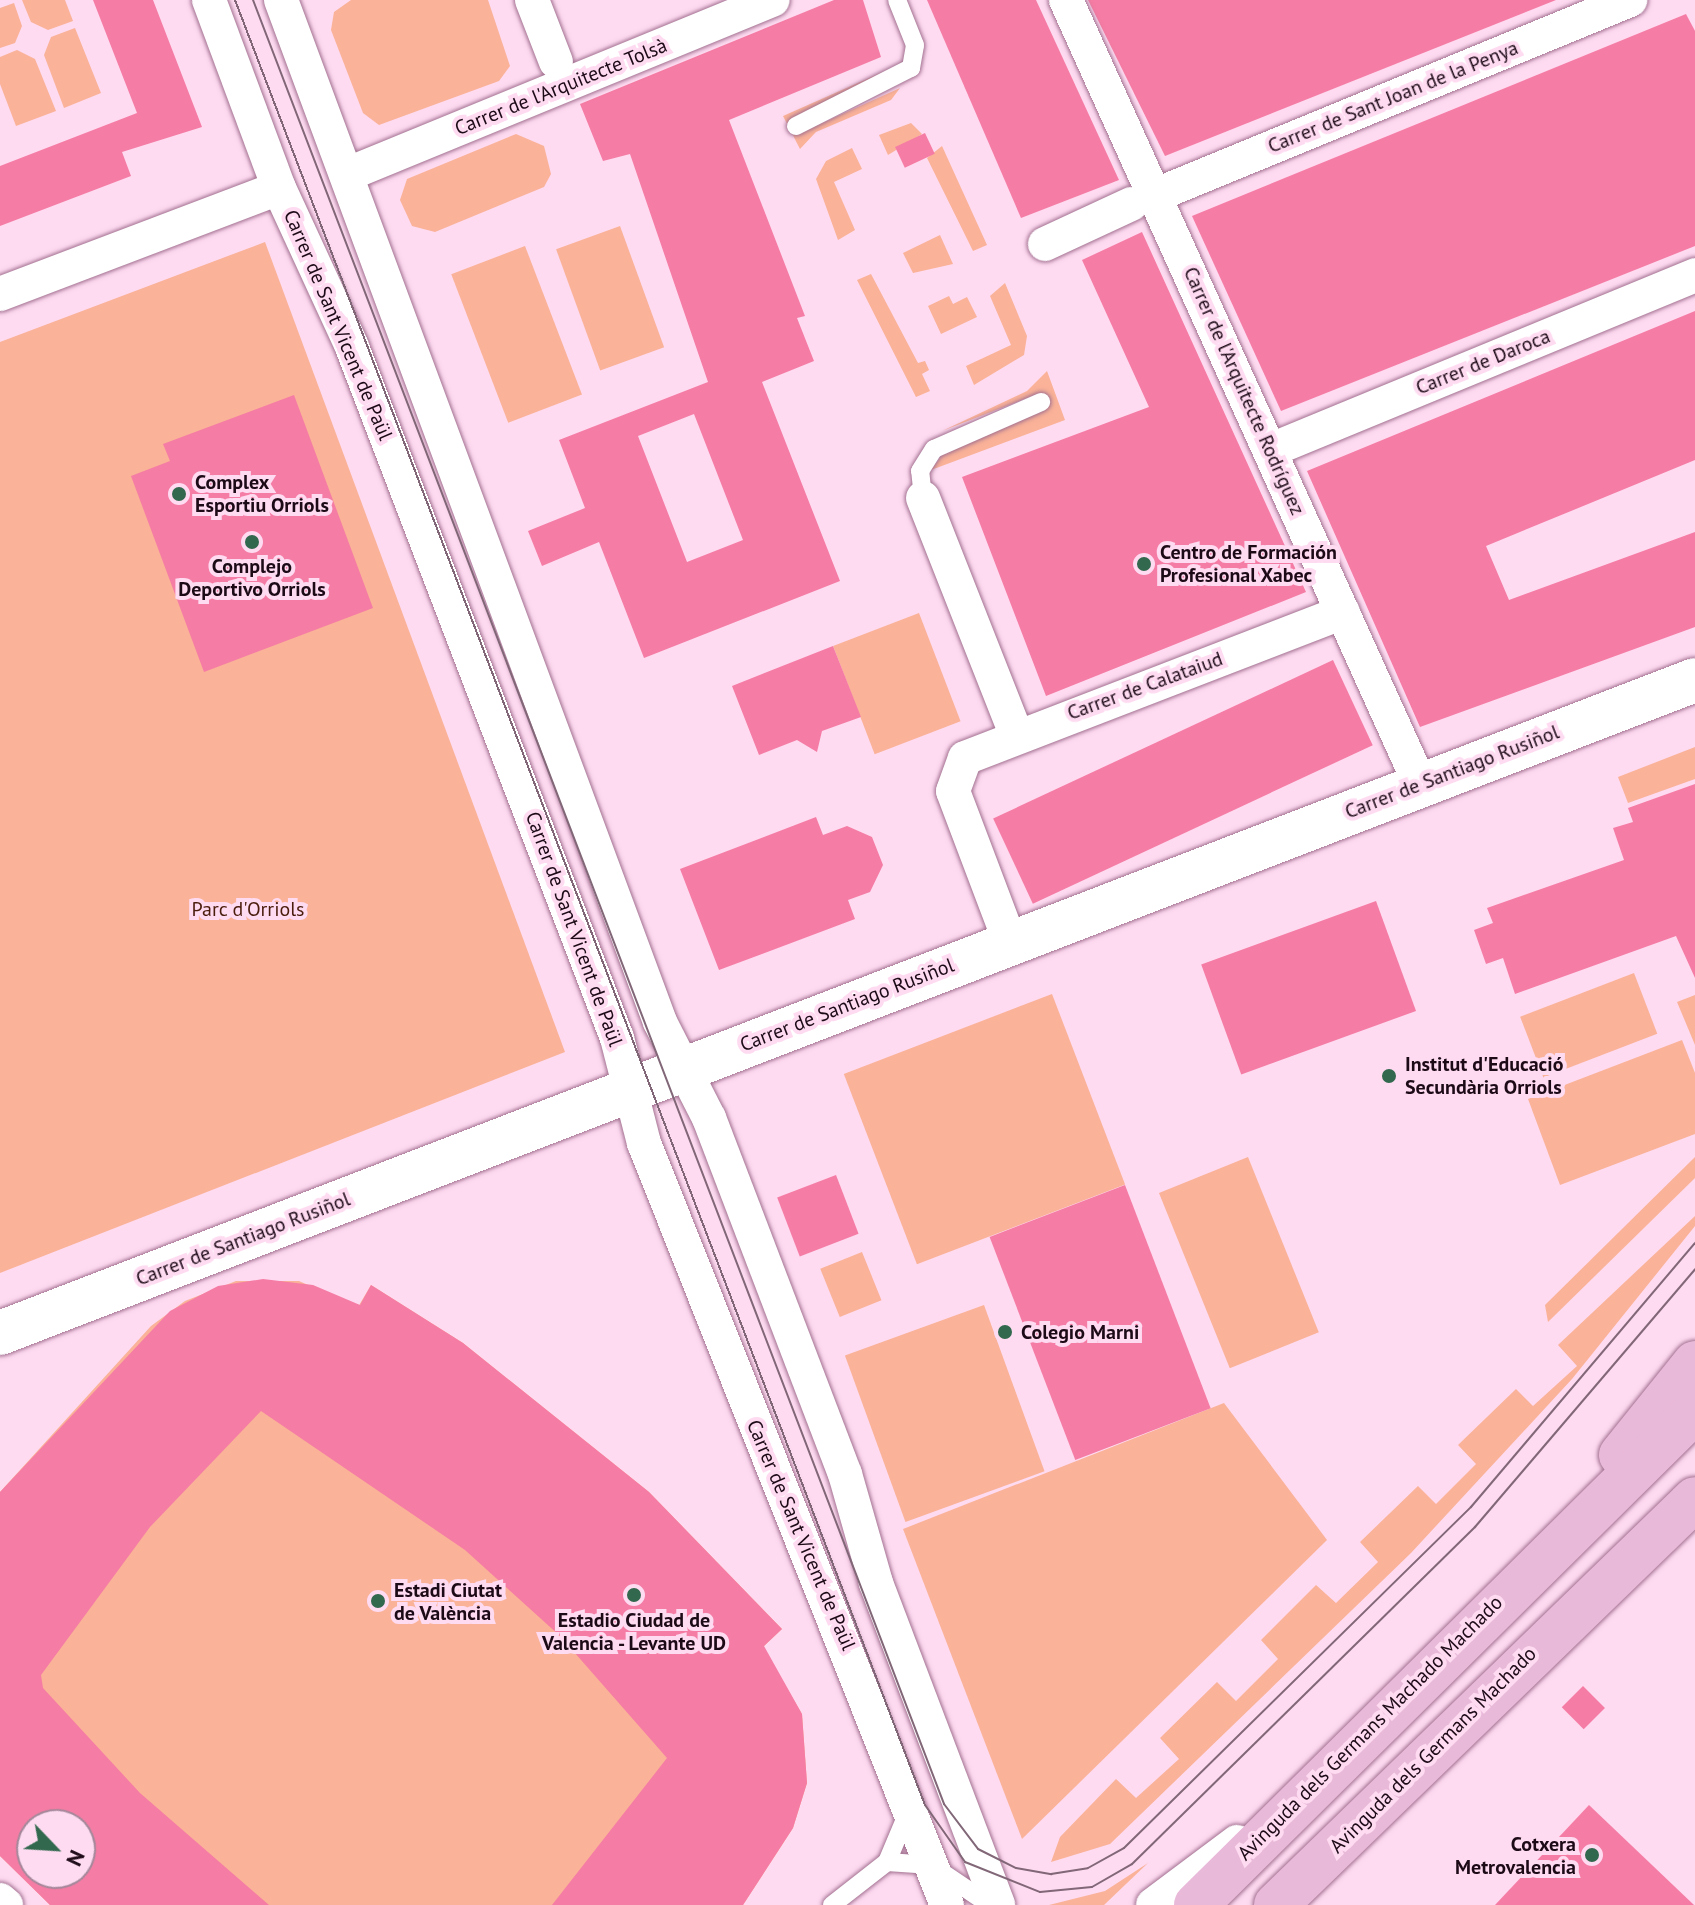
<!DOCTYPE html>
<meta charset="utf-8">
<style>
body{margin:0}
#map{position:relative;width:1695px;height:1905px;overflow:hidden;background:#fedbf1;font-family:"PT Sans",sans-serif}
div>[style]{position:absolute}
.green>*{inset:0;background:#fab298;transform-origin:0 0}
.building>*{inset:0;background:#f57ca4;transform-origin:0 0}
.roads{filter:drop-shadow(0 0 2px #a27090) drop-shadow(0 0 2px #a27090)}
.lane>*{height:18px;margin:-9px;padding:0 9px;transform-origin:9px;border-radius:9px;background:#fff}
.street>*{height:34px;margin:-17px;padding:0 17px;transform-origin:17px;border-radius:17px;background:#fff}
.secondary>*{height:44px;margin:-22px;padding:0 22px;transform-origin:22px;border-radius:22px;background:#fff}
.primary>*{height:44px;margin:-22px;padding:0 22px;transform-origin:22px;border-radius:22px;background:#e9b9d9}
.tram>*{height:2px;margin:-1px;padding:0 1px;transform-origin:1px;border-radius:1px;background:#816777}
.dots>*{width:22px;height:22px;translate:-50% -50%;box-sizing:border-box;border:4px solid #fedbf1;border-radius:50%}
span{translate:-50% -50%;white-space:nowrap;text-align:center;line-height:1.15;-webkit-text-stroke:8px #fedbf1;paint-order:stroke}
.street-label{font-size:20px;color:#1d0a17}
.poi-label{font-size:20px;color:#1d0a17;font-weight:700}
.left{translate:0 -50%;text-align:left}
.right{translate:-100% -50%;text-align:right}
.park-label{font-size:20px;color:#491c0b}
.north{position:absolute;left:16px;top:1809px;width:80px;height:80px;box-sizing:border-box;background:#fedbf1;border:2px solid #a4879a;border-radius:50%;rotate:115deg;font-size:22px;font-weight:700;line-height:32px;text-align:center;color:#1d0a17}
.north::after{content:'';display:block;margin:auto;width:28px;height:36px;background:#32684e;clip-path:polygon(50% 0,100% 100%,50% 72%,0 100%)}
</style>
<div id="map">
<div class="green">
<i style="clip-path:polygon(22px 0,65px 0,73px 21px,48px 30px,31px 22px)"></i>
<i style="clip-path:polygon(351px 0,488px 0,510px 66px,499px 81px,379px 125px,363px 113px,331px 30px,334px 12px)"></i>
<i style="clip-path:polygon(14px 3px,22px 26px,15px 43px,0 48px,0 8px)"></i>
<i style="clip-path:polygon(75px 28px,101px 93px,64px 108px,44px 55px,51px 37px)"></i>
<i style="clip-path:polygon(17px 50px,35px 59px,56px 111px,16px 126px,0 84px,0 57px)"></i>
<i style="clip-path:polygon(903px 63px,800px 133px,900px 88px,891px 100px,816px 132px,800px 149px,783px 116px)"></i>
<i style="clip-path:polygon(911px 123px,922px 134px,888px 155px,879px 135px)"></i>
<i style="clip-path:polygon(516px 134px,544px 146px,551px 174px,544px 187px,435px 232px,412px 226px,400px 200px,407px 179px)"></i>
<i style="clip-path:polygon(942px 146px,987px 245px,973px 251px,927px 158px)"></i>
<i style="clip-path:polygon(852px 148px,862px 169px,834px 182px,855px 230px,838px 240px,816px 179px,826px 161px)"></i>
<i style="left:620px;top:226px;width:129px;height:68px;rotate:70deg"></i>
<i style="clip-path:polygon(940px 235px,953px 264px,913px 273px,903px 253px)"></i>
<i style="clip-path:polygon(265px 242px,565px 1052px,0 1273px,0 342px)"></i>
<i style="left:525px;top:246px;width:159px;height:79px;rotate:69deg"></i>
<i style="clip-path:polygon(871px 274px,918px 363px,925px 361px,929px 370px,922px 374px,930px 391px,916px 397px,857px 280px)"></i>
<i style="clip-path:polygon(1005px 283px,1027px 336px,1024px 355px,974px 385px,966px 366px,1011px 345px,990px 296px)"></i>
<i style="clip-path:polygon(949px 296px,953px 304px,967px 297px,977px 317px,941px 334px,928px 306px)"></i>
<i style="clip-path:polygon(1047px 371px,1065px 420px,931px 470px,943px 454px,1037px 394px,942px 431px,1027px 391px)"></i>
<i style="left:919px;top:613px;width:116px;height:92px;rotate:69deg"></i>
<i style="clip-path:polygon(1695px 747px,1695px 779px,1628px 803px,1618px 777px)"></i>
<i style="left:1634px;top:973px;width:65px;height:122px;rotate:69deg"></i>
<i style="left:1052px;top:994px;width:204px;height:223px;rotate:69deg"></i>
<i style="clip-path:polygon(1695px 995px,1695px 1045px,1677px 1002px)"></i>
<i style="clip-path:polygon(1682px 1040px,1695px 1073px,1695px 1134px,1560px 1185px,1528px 1099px)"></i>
<i style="left:1248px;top:1157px;width:189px;height:96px;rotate:68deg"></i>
<i style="clip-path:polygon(1695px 1157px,1695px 1178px,1548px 1322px,1545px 1305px)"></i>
<i style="clip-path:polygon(1695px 1216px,1695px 1226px,1572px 1379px,1411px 1553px,1110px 1844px,1051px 1862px,1060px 1837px,1116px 1779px,1136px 1798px,1179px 1759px,1160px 1738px,1217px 1682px,1236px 1701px,1278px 1659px,1261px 1640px,1316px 1585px,1336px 1603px,1378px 1562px,1360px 1542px,1418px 1486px,1436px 1504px,1476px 1464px,1458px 1445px,1516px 1389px,1533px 1406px,1577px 1366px,1558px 1345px)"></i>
<i style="left:862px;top:1252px;width:52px;height:45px;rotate:68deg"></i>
<i style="clip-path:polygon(evenodd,236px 1281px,299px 1281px,358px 1307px,371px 1285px,463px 1343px,649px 1492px,782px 1629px,763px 1647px,802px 1714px,807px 1783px,793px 1828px,743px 1905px,50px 1905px,0 1856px,0 1492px,151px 1326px,185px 1301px,236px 1281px,32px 1825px,80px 1825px,80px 1873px,32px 1873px,32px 1825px)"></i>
<i style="left:984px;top:1305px;width:177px;height:148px;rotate:70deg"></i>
<i style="clip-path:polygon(1224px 1403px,1327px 1540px,1022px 1839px,903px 1529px)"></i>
<i style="clip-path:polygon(1148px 1863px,1104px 1905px,1049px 1905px,1105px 1891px)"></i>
</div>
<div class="building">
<i style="clip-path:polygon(93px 0,153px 0,202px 127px,122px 152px,131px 176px,0 226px,0 166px,137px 113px)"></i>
<i style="clip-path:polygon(evenodd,834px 0,863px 0,881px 57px,729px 120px,805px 316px,797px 318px,814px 361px,762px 382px,840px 581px,644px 658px,599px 542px,542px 566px,528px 531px,585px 508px,559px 440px,708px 382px,630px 154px,603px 161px,580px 104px,834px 0,694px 414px,743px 540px,687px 562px,638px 436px,694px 414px)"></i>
<i style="clip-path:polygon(927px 0,1036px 0,1119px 180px,1021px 218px)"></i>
<i style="clip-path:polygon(1088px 0,1556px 0,1165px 156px)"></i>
<i style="clip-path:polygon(1686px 14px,1695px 31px,1695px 246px,1281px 411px,1192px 216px)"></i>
<i style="left:925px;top:133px;width:23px;height:33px;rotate:65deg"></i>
<i style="clip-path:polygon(1142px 232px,1306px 592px,1046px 696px,962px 477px,1149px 407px,1082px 260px)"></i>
<i style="clip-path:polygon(1695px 311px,1695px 460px,1486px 546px,1509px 600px,1695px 532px,1695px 627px,1420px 727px,1307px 471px)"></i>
<i style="clip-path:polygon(294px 395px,373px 608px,204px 672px,131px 476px,170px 461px,163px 444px)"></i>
<i style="clip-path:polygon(833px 646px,861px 717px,822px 731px,817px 752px,797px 740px,759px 755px,732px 686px)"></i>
<i style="left:1333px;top:660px;width:94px;height:375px;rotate:65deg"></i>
<i style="clip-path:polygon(1695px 784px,1695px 978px,1676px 936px,1515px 994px,1503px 958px,1486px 964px,1474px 930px,1493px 923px,1487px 908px,1624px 860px,1613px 828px,1633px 822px,1628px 808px)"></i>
<i style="clip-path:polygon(816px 817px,823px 835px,847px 826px,872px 837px,883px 865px,870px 892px,848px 900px,855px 919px,719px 970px,680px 869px)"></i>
<i style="left:1376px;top:901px;width:117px;height:186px;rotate:70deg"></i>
<i style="left:836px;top:1175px;width:63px;height:63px;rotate:69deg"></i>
<i style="left:1125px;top:1185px;width:239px;height:145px;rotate:69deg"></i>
<i style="clip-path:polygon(evenodd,263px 1279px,313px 1285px,360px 1305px,371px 1285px,463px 1343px,649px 1492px,782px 1629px,764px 1646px,802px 1714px,807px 1783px,793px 1828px,743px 1905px,552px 1905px,667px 1758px,560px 1636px,465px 1550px,261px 1411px,150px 1527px,41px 1675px,43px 1688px,140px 1793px,269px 1905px,50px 1905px,0 1856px,0 1492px,170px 1311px,218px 1286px,263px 1279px,32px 1825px,80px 1825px,80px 1873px,32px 1873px,32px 1825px)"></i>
<i style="left:1583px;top:1686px;width:31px;height:30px;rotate:45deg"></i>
<i style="clip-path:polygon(1589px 1805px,1694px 1905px,1495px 1905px)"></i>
</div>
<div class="roads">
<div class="lane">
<i style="left:796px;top:126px;width:129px;rotate:-26.8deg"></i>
<i style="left:911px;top:68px;width:23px;rotate:-80deg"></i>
<i style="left:915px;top:45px;width:48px;rotate:-111.8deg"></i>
<i style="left:923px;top:498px;width:27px;rotate:-96deg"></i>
<i style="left:920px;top:471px;width:26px;rotate:-58deg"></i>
<i style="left:934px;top:449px;width:117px;rotate:-23.7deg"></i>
<i style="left:887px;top:1862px;width:44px;rotate:3.9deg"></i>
<i style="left:931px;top:1865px;width:71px;rotate:34.1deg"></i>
<i style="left:832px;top:1905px;width:70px;rotate:-38deg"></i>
<i style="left:887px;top:1862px;width:49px;rotate:-67.1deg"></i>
</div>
<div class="street">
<i style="left:209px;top:0;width:201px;rotate:69.6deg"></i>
<i style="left:279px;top:188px;width:175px;rotate:65.3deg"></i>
<i style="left:352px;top:347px;width:740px;rotate:69.02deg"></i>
<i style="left:617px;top:1038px;width:108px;rotate:75.6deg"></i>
<i style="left:644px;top:1143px;width:820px;rotate:68.32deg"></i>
<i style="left:281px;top:0;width:1090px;rotate:69.65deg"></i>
<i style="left:660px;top:1022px;width:108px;rotate:63deg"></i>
<i style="left:709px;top:1118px;width:381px;rotate:69.1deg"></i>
<i style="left:845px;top:1474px;width:113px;rotate:74.1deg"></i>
<i style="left:876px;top:1583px;width:344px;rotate:69.2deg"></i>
<i style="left:532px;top:0;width:66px;rotate:68.8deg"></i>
<i style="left:1066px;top:0;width:860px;rotate:65.7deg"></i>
<i style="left:348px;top:174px;width:459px;rotate:-22.3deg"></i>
<i style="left:1156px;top:195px;width:513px;rotate:-22.36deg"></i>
<i style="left:1045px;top:244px;width:95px;rotate:-24.9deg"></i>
<i style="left:0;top:294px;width:298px;rotate:-20.8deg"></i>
<i style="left:1271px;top:450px;width:459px;rotate:-22.4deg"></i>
<i style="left:923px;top:498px;width:254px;rotate:68.5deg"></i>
<i style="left:1010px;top:942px;width:161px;rotate:-110.7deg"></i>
<i style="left:953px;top:791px;width:35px;rotate:-70deg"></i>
<i style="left:965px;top:758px;width:405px;rotate:-21.1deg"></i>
<i style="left:0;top:1900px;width:8px;rotate:40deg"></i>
<i style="left:1153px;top:1905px;width:105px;rotate:-36.9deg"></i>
</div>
<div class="secondary">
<i style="left:0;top:1333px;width:1816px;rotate:-21.07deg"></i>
</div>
<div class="primary">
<i style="left:1621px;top:1455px;width:118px;rotate:-51.2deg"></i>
<i style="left:1196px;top:1905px;width:702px;rotate:-44.71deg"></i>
<i style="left:1276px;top:1905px;width:583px;rotate:-44.1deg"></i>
</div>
</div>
<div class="tram">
<i style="left:235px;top:0;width:1932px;rotate:69.08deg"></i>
<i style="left:925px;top:1805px;width:70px;rotate:54.9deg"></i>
<i style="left:965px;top:1862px;width:81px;rotate:21.8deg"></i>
<i style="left:1040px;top:1892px;width:52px;rotate:-5.5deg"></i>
<i style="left:1092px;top:1887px;width:46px;rotate:-29.9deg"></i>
<i style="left:1132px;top:1864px;width:481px;rotate:-44.5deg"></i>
<i style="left:1475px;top:1527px;width:339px;rotate:-49.5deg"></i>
<i style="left:253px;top:0;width:1932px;rotate:69.04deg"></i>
<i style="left:944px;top:1804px;width:56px;rotate:52.9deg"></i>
<i style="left:978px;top:1849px;width:42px;rotate:26.6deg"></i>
<i style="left:1016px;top:1868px;width:36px;rotate:10deg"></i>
<i style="left:1051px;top:1874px;width:37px;rotate:-9deg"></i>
<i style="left:1088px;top:1868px;width:41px;rotate:-29.1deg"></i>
<i style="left:1124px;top:1848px;width:487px;rotate:-44.5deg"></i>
<i style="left:1471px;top:1507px;width:346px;rotate:-49.7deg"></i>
</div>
<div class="dots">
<i style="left:179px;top:494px;background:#32684e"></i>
<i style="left:252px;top:542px;background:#32684e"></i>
<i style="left:1144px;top:564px;background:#32684e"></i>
<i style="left:1389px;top:1076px;background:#32684e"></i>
<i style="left:1005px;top:1332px;background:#32684e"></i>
<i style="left:634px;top:1595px;background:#32684e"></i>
<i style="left:378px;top:1601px;background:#32684e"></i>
<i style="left:1592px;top:1855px;background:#32684e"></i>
</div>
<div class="street-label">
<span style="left:561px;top:87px;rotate:-22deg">Carrer de l'Arquitecte Tolsà</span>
<span style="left:1393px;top:97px;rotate:-22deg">Carrer de Sant Joan de la Penya</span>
<span style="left:338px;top:325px;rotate:67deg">Carrer de Sant Vicent de Paül</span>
<span style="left:1483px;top:362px;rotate:-22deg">Carrer de Daroca</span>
<span style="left:1244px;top:391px;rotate:66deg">Carrer de l'Arquitecte Rodríguez</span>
<span style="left:1145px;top:686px;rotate:-20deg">Carrer de Calataiud</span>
<span style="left:1452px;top:772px;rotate:-21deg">Carrer de Santiago Rusiñol</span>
<span style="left:574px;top:929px;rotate:70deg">Carrer de Sant Vicent de Paül</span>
<span style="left:847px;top:1005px;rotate:-21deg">Carrer de Santiago Rusiñol</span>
<span style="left:243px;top:1239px;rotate:-21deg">Carrer de Santiago Rusiñol</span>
<span style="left:801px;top:1535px;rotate:67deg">Carrer de Sant Vicent de Paül</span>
<span style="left:1370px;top:1728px;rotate:-45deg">Avinguda dels Germans Machado Machado</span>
<span style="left:1433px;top:1750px;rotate:-45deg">Avinguda dels Germans Machado</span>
</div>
<div class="poi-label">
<span class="left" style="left:195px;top:494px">Complex<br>Esportiu Orriols</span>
<span class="left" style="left:1160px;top:564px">Centro de Formación<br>Profesional Xabec</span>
<span style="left:252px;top:578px">Complejo<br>Deportivo Orriols</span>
<span class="left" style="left:1405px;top:1076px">Institut d'Educació<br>Secundària Orriols</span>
<span class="left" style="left:1021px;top:1332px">Colegio Marni</span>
<span class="left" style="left:394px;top:1602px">Estadi Ciutat<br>de València</span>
<span style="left:634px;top:1632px">Estadio Ciudad de<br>Valencia - Levante UD</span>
<span class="right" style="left:1576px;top:1856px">Cotxera<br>Metrovalencia</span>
</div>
<div class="park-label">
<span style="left:248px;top:909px">Parc d'Orriols</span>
</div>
<div class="north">N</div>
</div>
